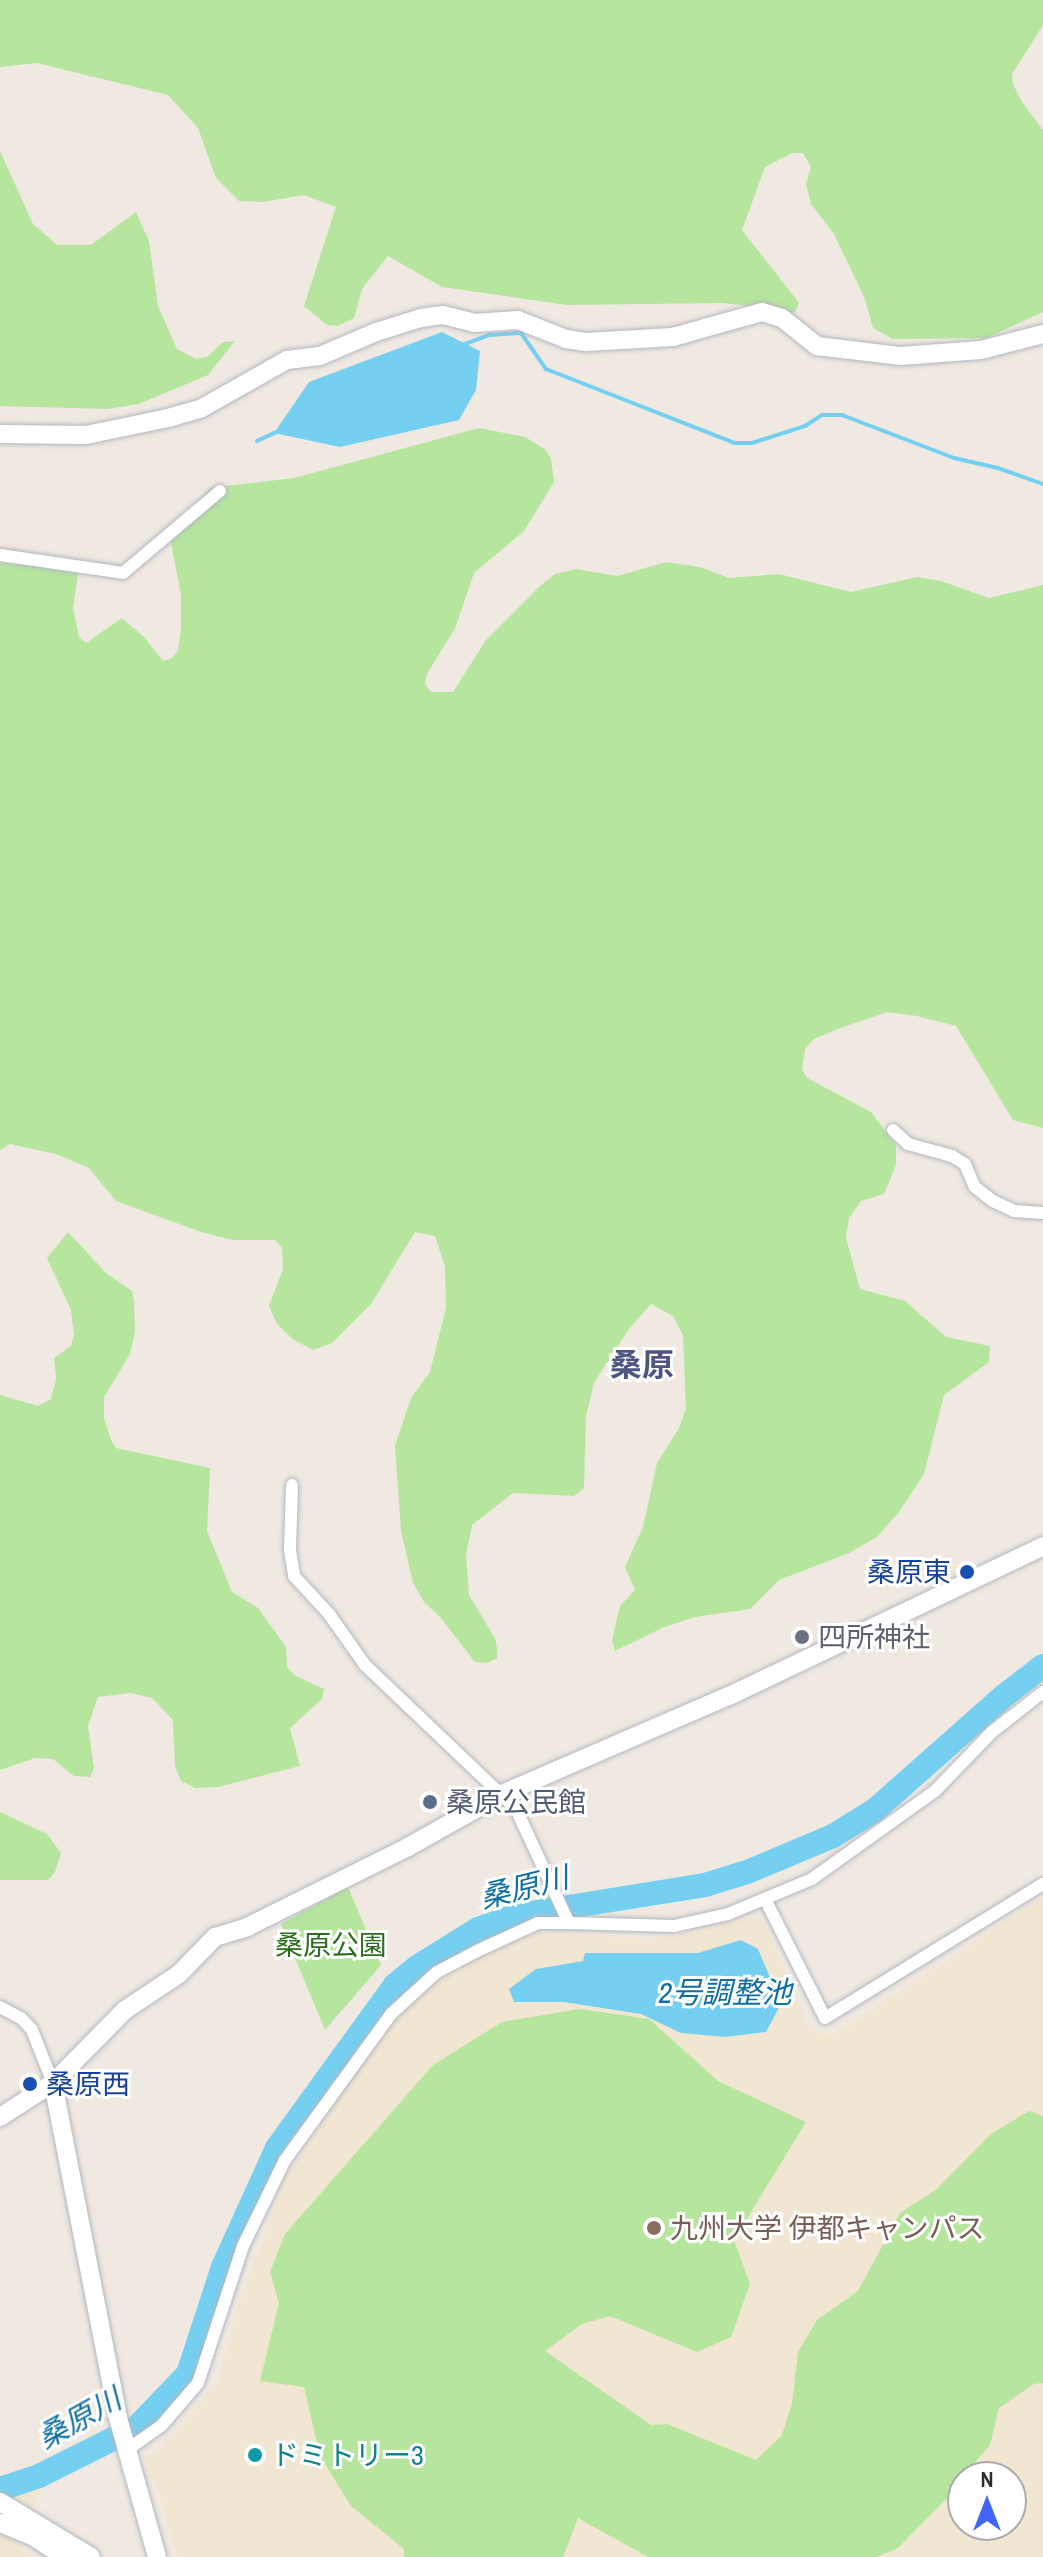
<!DOCTYPE html>
<meta charset="utf-8">
<style>
body{margin:0}
#map{position:relative;width:1043px;height:2557px;overflow:hidden;background:#efe9e1;font-family:"Archivo Narrow","Noto Sans JP",sans-serif}
div>[style]{position:absolute}
.education>*{inset:0;background:#f0e6d1}
.green>*{inset:0;background:#b6e59e}
.water>*{inset:0;background:#75cff0}
.stream>*{height:4px;margin:-2px;padding:0 2px;transform-origin:2px;border-radius:2px;background:#75cff0}
.river>*{height:24px;margin:-12px;padding:0 12px;transform-origin:12px;border-radius:12px;background:#75cff0}
.roads{filter:drop-shadow(0 0 2px #b4b7c1) drop-shadow(0 0 2px #b4b7c1)}
.street>*{height:12px;margin:-6px;padding:0 6px;transform-origin:6px;border-radius:6px;background:#fff}
.secondary>*{height:18px;margin:-9px;padding:0 9px;transform-origin:9px;border-radius:9px;background:#fff}
.dots>*{width:22px;height:22px;translate:-50% -50%;box-sizing:border-box;border:4px solid #fff;border-radius:50%}
span{translate:-50% -50%;white-space:nowrap;text-align:center;line-height:1.15;-webkit-text-stroke:6px #fff;paint-order:stroke}
.transit-label{font-size:28px;color:#164399}
.right{translate:-100% -50%;text-align:right}
.left{translate:0 -50%;text-align:left}
.worship-label{font-size:28px;color:#5b616d}
.service-label{font-size:28px;color:#4e5e75}
.park-label{font-size:28px;color:#2c6e1b}
.education-label{font-size:28px;color:#785e54}
.culture-label{font-size:28px;color:#0d838f}
.water-label{font-size:30px;color:#0d6fa3;font-style:italic}
.quarter-label{font-size:32px;color:#4d5680;font-weight:700}
.north{position:absolute;left:947px;top:2461px;width:80px;height:80px;box-sizing:border-box;background:#fff;border:2px solid #ababab;border-radius:50%;rotate:0deg;font-size:22px;font-weight:700;line-height:32px;text-align:center;color:#2e2e2e}
.north::after{content:'';display:block;margin:auto;width:28px;height:36px;background:#4264fb;clip-path:polygon(50% 0,100% 100%,50% 72%,0 100%)}
</style>
<div id="map">
<div class="education">
<i style="clip-path:polygon(evenodd,1043px 1896px,1043px 2557px,177px 2557px,156px 2483px,148px 2477px,144px 2459px,162px 2447px,218px 2381px,234px 2316px,285px 2178px,370px 2051px,417px 1994px,442px 1977px,531px 1932px,646px 1939px,696px 1932px,754px 1917px,765px 1924px,810px 2030px,833px 2036px,1043px 1896px,963px 2477px,1011px 2477px,1011px 2525px,963px 2525px,963px 2477px)"></i>
<i style="clip-path:polygon(45px 2477px,21px 2551px,30px 2557px,0 2557px,0 2504px)"></i>
</div>
<div class="green">
<i style="clip-path:polygon(0 0,1043px 0,1043px 25px,1012px 74px,1013px 84px,1022px 102px,1043px 130px,1043px 312px,987px 338px,893px 339px,873px 328px,865px 299px,834px 234px,811px 204px,806px 184px,811px 167px,803px 153px,792px 153px,765px 167px,742px 230px,799px 303px,795px 312px,784px 316px,757px 307px,723px 303px,567px 305px,442px 287px,388px 256px,362px 289px,354px 318px,337px 326px,327px 325px,304px 306px,336px 207px,304px 195px,263px 202px,239px 201px,216px 178px,198px 128px,168px 95px,37px 63px,0 67px)"></i>
<i style="clip-path:polygon(0 151px,33px 224px,57px 245px,91px 245px,136px 212px,149px 241px,158px 306px,177px 349px,196px 359px,207px 357px,223px 342px,235px 341px,208px 375px,139px 404px,107px 409px,0 406px)"></i>
<i style="clip-path:polygon(479px 428px,525px 437px,546px 450px,551px 459px,554px 482px,524px 531px,474px 573px,455px 628px,427px 674px,425px 684px,431px 692px,453px 692px,486px 640px,539px 587px,555px 574px,576px 569px,617px 576px,666px 562px,700px 567px,729px 578px,779px 574px,851px 592px,917px 577px,941px 581px,989px 598px,1043px 585px,1043px 1128px,1013px 1120px,956px 1026px,917px 1016px,887px 1012px,835px 1030px,814px 1039px,805px 1049px,802px 1069px,807px 1078px,871px 1112px,896px 1145px,896px 1165px,884px 1194px,861px 1201px,849px 1218px,846px 1238px,860px 1289px,905px 1301px,946px 1337px,990px 1346px,989px 1362px,944px 1395px,924px 1474px,899px 1512px,877px 1537px,849px 1553px,779px 1580px,750px 1609px,695px 1617px,664px 1627px,615px 1651px,612px 1640px,620px 1606px,635px 1590px,625px 1567px,643px 1527px,657px 1463px,679px 1428px,686px 1408px,683px 1335px,673px 1316px,651px 1304px,629px 1329px,594px 1383px,586px 1416px,584px 1488px,574px 1496px,513px 1493px,472px 1525px,466px 1555px,469px 1595px,495px 1638px,497px 1649px,497px 1658px,487px 1663px,475px 1662px,440px 1617px,424px 1602px,413px 1583px,401px 1531px,395px 1446px,411px 1398px,430px 1372px,446px 1308px,445px 1266px,435px 1236px,415px 1232px,371px 1304px,332px 1343px,313px 1350px,294px 1340px,277px 1324px,269px 1306px,283px 1269px,282px 1248px,275px 1240px,233px 1240px,201px 1232px,116px 1201px,89px 1168px,56px 1154px,10px 1144px,0 1150px,0 563px,79px 567px,73px 608px,79px 637px,86px 643px,122px 618px,145px 638px,163px 661px,172px 658px,178px 650px,181px 629px,181px 595px,170px 538px,174px 529px,210px 488px,294px 478px)"></i>
<i style="clip-path:polygon(68px 1232px,106px 1273px,132px 1291px,134px 1300px,135px 1332px,130px 1354px,104px 1397px,104px 1418px,111px 1440px,116px 1448px,210px 1468px,207px 1531px,232px 1592px,258px 1608px,286px 1647px,287px 1667px,294px 1675px,324px 1689px,322px 1699px,290px 1728px,300px 1766px,218px 1787px,195px 1788px,181px 1781px,175px 1766px,173px 1720px,152px 1698px,131px 1693px,98px 1697px,88px 1726px,94px 1768px,90px 1777px,74px 1776px,53px 1759px,35px 1758px,0 1770px,0 1395px,38px 1406px,51px 1399px,56px 1379px,54px 1358px,71px 1346px,74px 1335px,71px 1310px,47px 1258px)"></i>
<i style="clip-path:polygon(0 1812px,47px 1834px,61px 1853px,55px 1872px,48px 1880px,0 1880px)"></i>
<i style="clip-path:polygon(348px 1887px,381px 1965px,325px 2030px,281px 1924px)"></i>
<i style="clip-path:polygon(580px 2009px,649px 2019px,718px 2081px,806px 2122px,734px 2240px,750px 2284px,731px 2337px,697px 2352px,610px 2316px,582px 2324px,545px 2351px,651px 2425px,667px 2424px,756px 2460px,782px 2435px,792px 2404px,798px 2352px,817px 2320px,858px 2291px,900px 2213px,937px 2189px,991px 2134px,1029px 2111px,1043px 2116px,1043px 2383px,1034px 2384px,999px 2408px,990px 2445px,963px 2477px,961px 2484px,898px 2548px,876px 2557px,648px 2557px,578px 2518px,563px 2557px,404px 2557px,404px 2549px,351px 2506px,320px 2456px,304px 2387px,260px 2381px,279px 2303px,270px 2272px,285px 2234px,433px 2065px,502px 2022px)"></i>
</div>
<div class="water">
<i style="clip-path:polygon(442px 332px,480px 351px,476px 390px,459px 420px,340px 447px,274px 433px,309px 382px)"></i>
<i style="clip-path:polygon(741px 1940px,758px 1949px,781px 2004px,766px 2032px,725px 2037px,681px 2033px,641px 2014px,564px 2002px,514px 2002px,509px 1989px,536px 1969px,583px 1961px,585px 1953px,698px 1953px)"></i>
</div>
<div class="stream">
<i style="left:462px;top:345px;width:30px;rotate:-20deg"></i>
<i style="left:490px;top:335px;width:31px;rotate:-4deg"></i>
<i style="left:521px;top:333px;width:44px;rotate:55.2deg"></i>
<i style="left:546px;top:369px;width:203px;rotate:21.4deg"></i>
<i style="left:735px;top:443px;width:17px"></i>
<i style="left:752px;top:443px;width:56px;rotate:-17.8deg"></i>
<i style="left:805px;top:426px;width:20px;rotate:-33deg"></i>
<i style="left:822px;top:415px;width:20px"></i>
<i style="left:842px;top:415px;width:120px;rotate:21deg"></i>
<i style="left:954px;top:458px;width:45px;rotate:12.8deg"></i>
<i style="left:998px;top:468px;width:48px;rotate:19.6deg"></i>
<i style="left:257px;top:441px;width:21px;rotate:-25deg"></i>
</div>
<div class="river">
<i style="left:0;top:2489px;width:41px;rotate:-18.4deg"></i>
<i style="left:39px;top:2476px;width:110px;rotate:-26.6deg"></i>
<i style="left:137px;top:2427px;width:74px;rotate:-46.1deg"></i>
<i style="left:188px;top:2374px;width:113px;rotate:-71.9deg"></i>
<i style="left:223px;top:2267px;width:131px;rotate:-65.6deg"></i>
<i style="left:277px;top:2148px;width:201px;rotate:-54.1deg"></i>
<i style="left:395px;top:1985px;width:28px;rotate:-39deg"></i>
<i style="left:417px;top:1967px;width:72px;rotate:-31.9deg"></i>
<i style="left:478px;top:1929px;width:42px;rotate:-19.3deg"></i>
<i style="left:518px;top:1915px;width:189px;rotate:-9.1deg"></i>
<i style="left:705px;top:1885px;width:44px;rotate:-17.2deg"></i>
<i style="left:747px;top:1872px;width:93px;rotate:-22.7deg"></i>
<i style="left:833px;top:1836px;width:49px;rotate:-31.8deg"></i>
<i style="left:875px;top:1810px;width:172px;rotate:-41.5deg"></i>
<i style="left:1004px;top:1696px;width:49px;rotate:-37.6deg"></i>
</div>
<div class="roads">
<div class="street">
<i style="left:0;top:555px;width:124px;rotate:8.3deg"></i>
<i style="left:123px;top:573px;width:127px;rotate:-40.2deg"></i>
<i style="left:893px;top:1130px;width:21px;rotate:43deg"></i>
<i style="left:908px;top:1144px;width:46px;rotate:15.3deg"></i>
<i style="left:952px;top:1156px;width:15px;rotate:32deg"></i>
<i style="left:965px;top:1164px;width:25px;rotate:67deg"></i>
<i style="left:975px;top:1187px;width:23px;rotate:38deg"></i>
<i style="left:993px;top:1201px;width:23px;rotate:25deg"></i>
<i style="left:1014px;top:1211px;width:29px;rotate:4deg"></i>
<i style="left:292px;top:1485px;width:65px;rotate:91.8deg"></i>
<i style="left:290px;top:1550px;width:26px;rotate:81deg"></i>
<i style="left:294px;top:1576px;width:52px;rotate:47.4deg"></i>
<i style="left:329px;top:1614px;width:62px;rotate:54.8deg"></i>
<i style="left:365px;top:1665px;width:209px;rotate:43.6deg"></i>
<i style="left:516px;top:1809px;width:126px;rotate:65.1deg"></i>
<i style="left:569px;top:1923px;width:105px;rotate:1.6deg"></i>
<i style="left:674px;top:1926px;width:55px;rotate:-12.5deg"></i>
<i style="left:728px;top:1914px;width:91px;rotate:-22.6deg"></i>
<i style="left:812px;top:1879px;width:151px;rotate:-35.6deg"></i>
<i style="left:935px;top:1791px;width:82px;rotate:-46deg"></i>
<i style="left:992px;top:1732px;width:65px;rotate:-38.1deg"></i>
<i style="left:765px;top:1899px;width:133px;rotate:63.2deg"></i>
<i style="left:825px;top:2018px;width:256px;rotate:-31.6deg"></i>
<i style="left:0;top:2007px;width:24px;rotate:28deg"></i>
<i style="left:21px;top:2018px;width:16px;rotate:47deg"></i>
<i style="left:32px;top:2030px;width:57px;rotate:68.4deg"></i>
<i style="left:127px;top:2450px;width:43px;rotate:-35.5deg"></i>
<i style="left:162px;top:2425px;width:55px;rotate:-49.4deg"></i>
<i style="left:198px;top:2383px;width:144px;rotate:-71.8deg"></i>
<i style="left:243px;top:2246px;width:96px;rotate:-64deg"></i>
<i style="left:285px;top:2160px;width:180px;rotate:-54deg"></i>
<i style="left:391px;top:2014px;width:62px;rotate:-42.4deg"></i>
<i style="left:437px;top:1972px;width:45px;rotate:-27.7deg"></i>
<i style="left:477px;top:1951px;width:67px;rotate:-24.7deg"></i>
<i style="left:538px;top:1923px;width:31px"></i>
</div>
<div class="secondary">
<i style="left:0;top:434px;width:86px;rotate:0.7deg"></i>
<i style="left:86px;top:435px;width:84px;rotate:-11.7deg"></i>
<i style="left:168px;top:418px;width:35px;rotate:-16deg"></i>
<i style="left:202px;top:408px;width:98px;rotate:-29.5deg"></i>
<i style="left:287px;top:360px;width:33px;rotate:-7deg"></i>
<i style="left:320px;top:356px;width:61px;rotate:-23.2deg"></i>
<i style="left:376px;top:332px;width:47px;rotate:-17.3deg"></i>
<i style="left:421px;top:318px;width:22px;rotate:-8deg"></i>
<i style="left:443px;top:315px;width:32px;rotate:14deg"></i>
<i style="left:474px;top:323px;width:44px;rotate:-3.9deg"></i>
<i style="left:518px;top:320px;width:52px;rotate:21.6deg"></i>
<i style="left:566px;top:339px;width:20px;rotate:9deg"></i>
<i style="left:586px;top:342px;width:87px;rotate:-3.3deg"></i>
<i style="left:673px;top:337px;width:92px;rotate:-15.7deg"></i>
<i style="left:762px;top:312px;width:21px;rotate:17deg"></i>
<i style="left:782px;top:318px;width:45px;rotate:38.7deg"></i>
<i style="left:817px;top:346px;width:85px;rotate:6.8deg"></i>
<i style="left:901px;top:356px;width:80px;rotate:-4.3deg"></i>
<i style="left:981px;top:350px;width:64px;rotate:-14.5deg"></i>
<i style="left:53px;top:2083px;width:341px;rotate:79deg"></i>
<i style="left:118px;top:2418px;width:144px;rotate:74.3deg"></i>
<i style="left:0;top:2117px;width:63px;rotate:-32.7deg"></i>
<i style="left:53px;top:2083px;width:103px;rotate:-45.4deg"></i>
<i style="left:125px;top:2010px;width:65px;rotate:-33.7deg"></i>
<i style="left:179px;top:1974px;width:52px;rotate:-45.8deg"></i>
<i style="left:215px;top:1937px;width:34px;rotate:-17deg"></i>
<i style="left:247px;top:1927px;width:180px;rotate:-26.4deg"></i>
<i style="left:408px;top:1847px;width:108px;rotate:-29.4deg"></i>
<i style="left:502px;top:1794px;width:247px;rotate:-23.4deg"></i>
<i style="left:729px;top:1696px;width:348px;rotate:-25.5deg"></i>
<i style="left:0;top:2502px;width:106px;rotate:31.1deg"></i>
<i style="left:0;top:2523px;width:37px;rotate:22deg"></i>
<i style="left:34px;top:2537px;width:37px;rotate:33deg"></i>
</div>
</div>
<div class="dots">
<i style="left:967px;top:1572px;background:#1a4fb4"></i>
<i style="left:802px;top:1637px;background:#6b7280"></i>
<i style="left:430px;top:1802px;background:#5c6f8a"></i>
<i style="left:30px;top:2084px;background:#1a4fb4"></i>
<i style="left:654px;top:2228px;background:#8d6e63"></i>
<i style="left:255px;top:2455px;background:#0f9aa8"></i>
</div>
<div class="transit-label">
<span class="right" style="left:951px;top:1572px">桑原東</span>
<span class="left" style="left:46px;top:2084px">桑原西</span>
</div>
<div class="worship-label">
<span class="left" style="left:818px;top:1637px">四所神社</span>
</div>
<div class="service-label">
<span class="left" style="left:446px;top:1802px">桑原公民館</span>
</div>
<div class="park-label">
<span style="left:331px;top:1945px">桑原公園</span>
</div>
<div class="education-label">
<span class="left" style="left:670px;top:2228px">九州大学 伊都キャンパス</span>
</div>
<div class="culture-label">
<span class="left" style="left:271px;top:2455px">ドミトリー3</span>
</div>
<div class="water-label">
<span style="left:524px;top:1887px;rotate:-14deg">桑原川</span>
<span style="left:725px;top:1992px">2号調整池</span>
<span style="left:79px;top:2418px;rotate:-29deg">桑原川</span>
</div>
<div class="quarter-label">
<span style="left:642px;top:1365px">桑原</span>
</div>
<div class="north">N</div>
</div>
